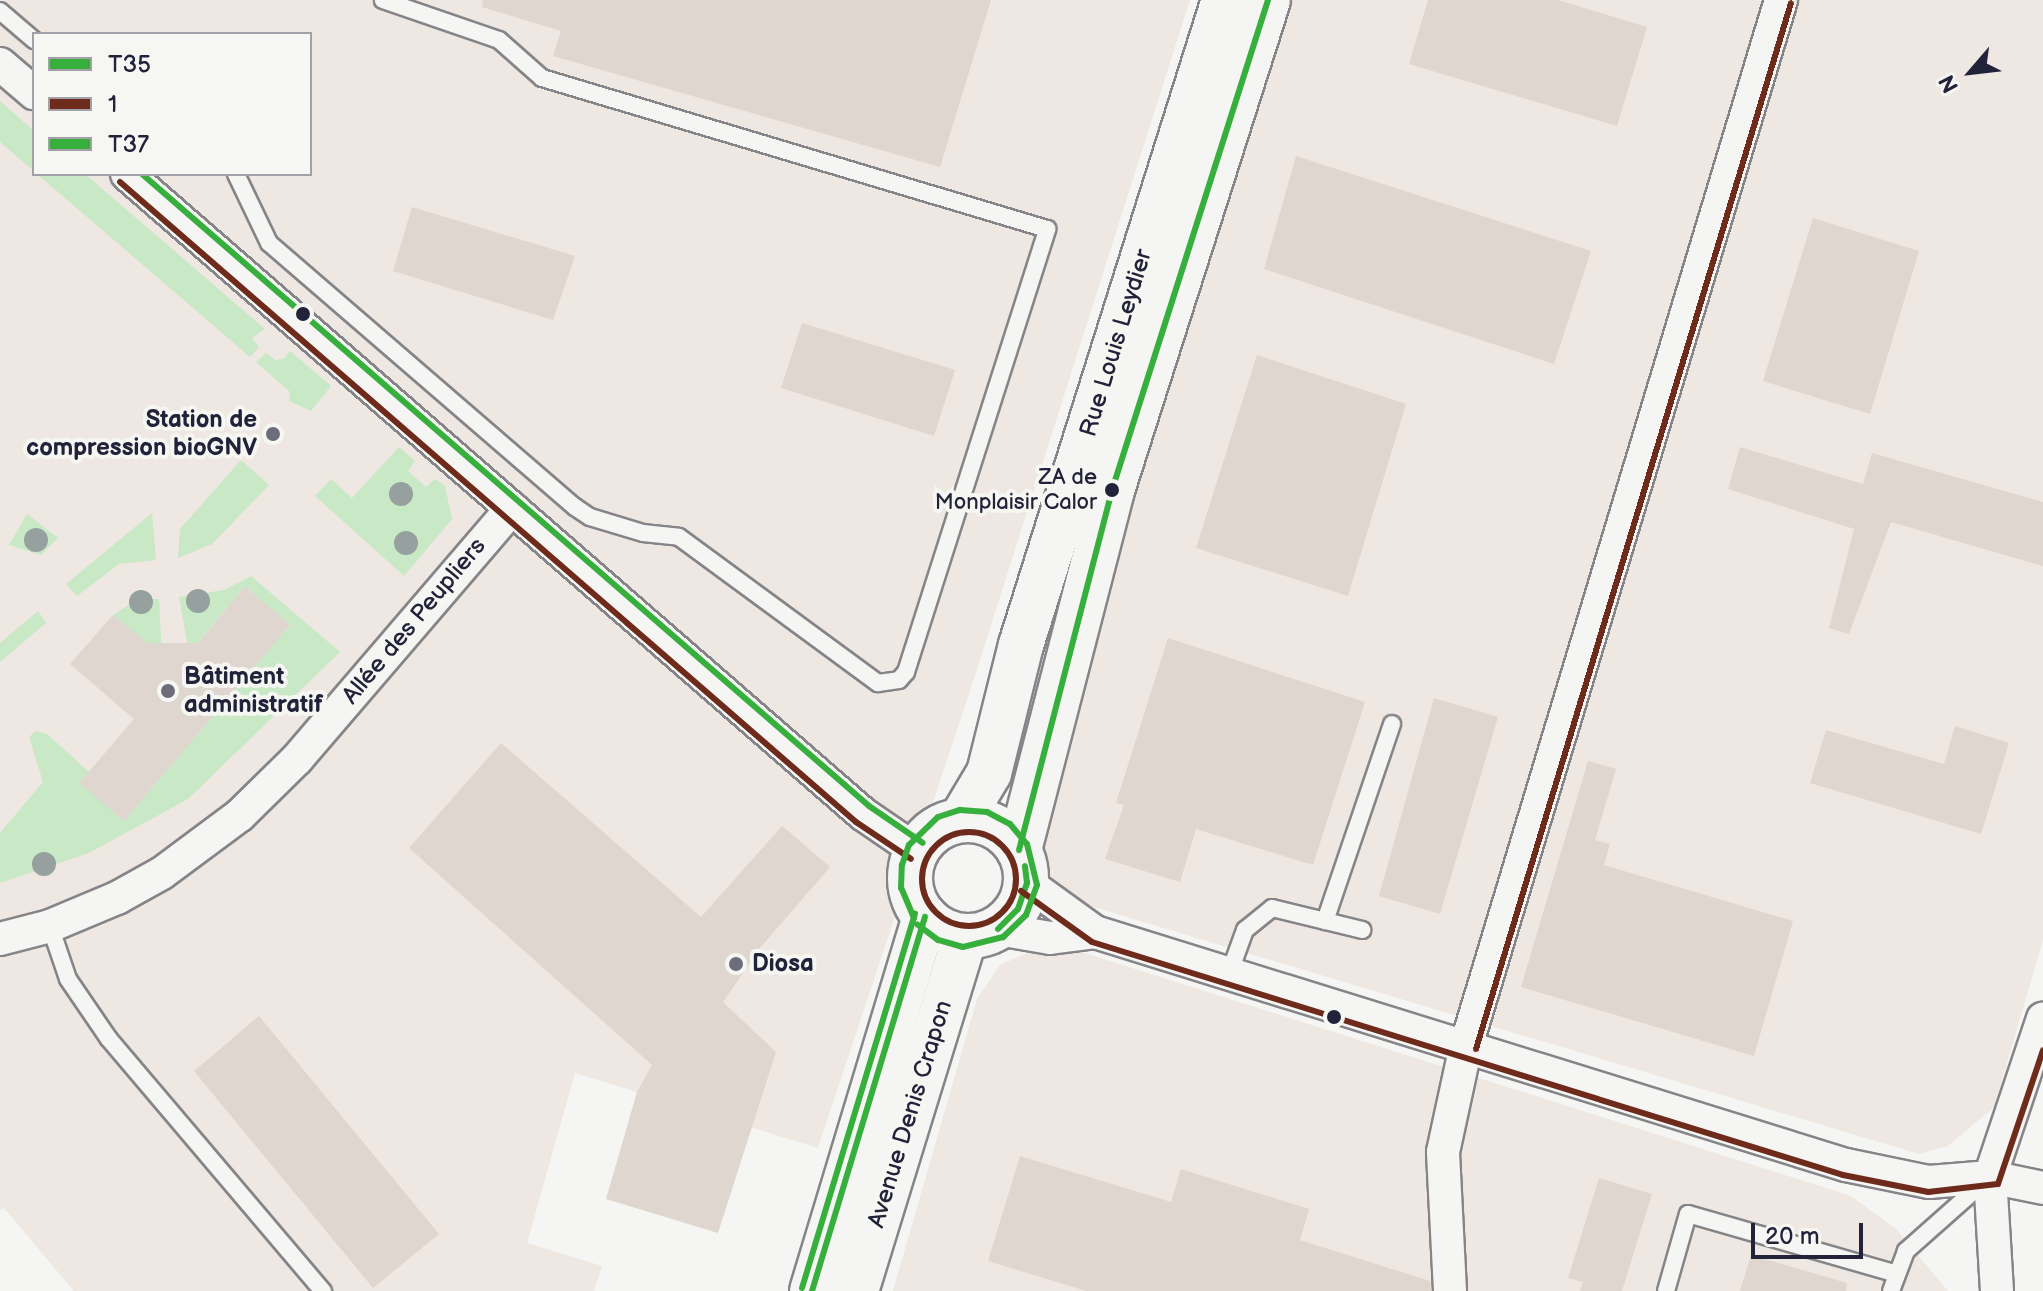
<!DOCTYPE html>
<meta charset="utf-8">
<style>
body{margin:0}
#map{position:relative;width:2043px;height:1291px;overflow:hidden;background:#f5f5f3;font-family:"Balsamiq Sans",sans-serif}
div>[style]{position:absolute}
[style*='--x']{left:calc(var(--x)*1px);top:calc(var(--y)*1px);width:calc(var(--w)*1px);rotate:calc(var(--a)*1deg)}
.built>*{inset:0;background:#efe7e1}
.green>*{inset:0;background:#c8e8c6}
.building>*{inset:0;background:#dfd6cf}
.roads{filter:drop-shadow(2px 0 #858589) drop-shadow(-2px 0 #858589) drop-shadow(0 2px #858589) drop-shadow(0 -2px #858589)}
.lane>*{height:16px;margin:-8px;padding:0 8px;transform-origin:8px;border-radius:8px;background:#f5f5f3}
.street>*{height:32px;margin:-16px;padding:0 16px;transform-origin:16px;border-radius:16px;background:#f5f5f3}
.secondary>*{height:44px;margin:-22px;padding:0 22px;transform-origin:22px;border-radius:22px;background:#f5f5f3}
.secondary>.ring{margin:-22px;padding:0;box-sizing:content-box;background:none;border:44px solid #f5f5f3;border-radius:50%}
.bus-1>*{height:6px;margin:-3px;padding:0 3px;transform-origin:3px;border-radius:3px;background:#36af3d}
.bus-2>*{height:6px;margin:-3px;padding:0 3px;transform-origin:3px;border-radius:3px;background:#6e2a1b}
.bus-2>.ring{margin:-3px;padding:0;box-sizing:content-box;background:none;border:6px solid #6e2a1b;border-radius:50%}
.bus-3>*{height:6px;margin:-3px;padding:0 3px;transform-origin:3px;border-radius:3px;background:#36af3d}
.trees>*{width:24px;height:24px;margin:-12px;border-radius:50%;background:#96a09f}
.dots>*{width:22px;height:22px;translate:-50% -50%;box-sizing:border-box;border:4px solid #f6f6f2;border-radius:50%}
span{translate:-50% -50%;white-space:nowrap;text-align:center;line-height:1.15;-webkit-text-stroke:8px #f6f6f2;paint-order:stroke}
.bus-label{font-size:22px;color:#22223b}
.right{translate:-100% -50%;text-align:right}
.street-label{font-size:24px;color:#22223b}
.poi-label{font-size:24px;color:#22223b;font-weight:700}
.left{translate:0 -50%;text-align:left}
.legend{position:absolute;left:32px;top:32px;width:280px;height:144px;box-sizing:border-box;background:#f6f6f2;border:2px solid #a1a1a9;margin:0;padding:10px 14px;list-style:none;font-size:24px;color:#22223b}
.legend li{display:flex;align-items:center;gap:16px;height:40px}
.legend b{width:40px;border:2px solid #a1a1a9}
.north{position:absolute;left:1931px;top:32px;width:80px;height:80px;-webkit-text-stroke:6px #f6f6f2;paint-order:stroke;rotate:242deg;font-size:22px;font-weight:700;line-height:32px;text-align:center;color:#22223b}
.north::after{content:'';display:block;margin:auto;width:28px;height:36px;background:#22223b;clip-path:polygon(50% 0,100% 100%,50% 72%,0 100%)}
.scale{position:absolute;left:1751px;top:1223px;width:112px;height:36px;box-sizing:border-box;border:4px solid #22223b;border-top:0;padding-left:10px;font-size:24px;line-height:28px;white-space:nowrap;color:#22223b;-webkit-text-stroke:6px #f6f6f2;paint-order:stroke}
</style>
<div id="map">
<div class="built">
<div style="clip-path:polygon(evenodd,0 0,1190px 0,970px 691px,818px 1148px,575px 1073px,527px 1243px,602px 1266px,594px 1291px,74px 1291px,4px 1208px,0 1210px,0 0,34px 34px,310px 34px,310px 174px,34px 174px,34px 34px)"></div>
<div style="clip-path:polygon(1287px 0,2043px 0,2043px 940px,1994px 1107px,1948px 1146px,1919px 1154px,1060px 897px,1038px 876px,1033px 846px,1037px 808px)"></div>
<div style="clip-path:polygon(1072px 949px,1851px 1196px,1896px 1229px,1948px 1291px,893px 1291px,977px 999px,1000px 965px,1027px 953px)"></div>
</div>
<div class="green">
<div style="clip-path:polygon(0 101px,34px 131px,34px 171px,0 142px)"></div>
<div style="clip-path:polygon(37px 174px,85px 174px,265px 329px,252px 338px,259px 347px,250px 357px)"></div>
<div style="clip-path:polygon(290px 351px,331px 386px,311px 411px,289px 401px,290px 392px,256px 362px,266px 353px,275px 360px,283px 359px)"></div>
<div style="clip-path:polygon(399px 447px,415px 461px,408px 471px,426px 487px,435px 479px,445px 486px,452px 519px,404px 576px,315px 496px,331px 479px,352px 498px)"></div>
<div style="clip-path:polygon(241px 460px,269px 485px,212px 544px,178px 558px,180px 529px)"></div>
<div style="clip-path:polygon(152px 513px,156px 560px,119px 564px,77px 596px,66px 584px)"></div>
<div style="clip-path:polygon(27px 514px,58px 538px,41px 555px,9px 545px)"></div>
<div style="clip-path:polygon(251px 576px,340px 652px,188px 799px,89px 853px,0 883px,0 833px,43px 782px,29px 737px,36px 731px,47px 734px,89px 772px,80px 782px,124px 821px,290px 625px,245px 586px,189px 653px,179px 597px,224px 590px)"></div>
<div style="clip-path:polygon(138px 599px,159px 599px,162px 656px,113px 615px)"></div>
<div style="clip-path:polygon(38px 611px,46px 623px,0 662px,0 643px)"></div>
</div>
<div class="building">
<div style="clip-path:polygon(483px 0,991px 0,940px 167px,553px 56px,561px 31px,482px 7px)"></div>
<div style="clip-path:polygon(1428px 0,1558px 0,1647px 27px,1617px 126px,1409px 64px)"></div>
<div style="clip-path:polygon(1296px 156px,1591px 251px,1554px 364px,1264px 269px)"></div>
<div style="clip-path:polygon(412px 207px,575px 256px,553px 320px,393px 271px)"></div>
<div style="clip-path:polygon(1813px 218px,1919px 251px,1870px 414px,1763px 381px)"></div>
<div style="clip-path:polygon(802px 323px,955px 370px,934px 436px,781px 388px)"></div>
<div style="clip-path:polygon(1257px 355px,1406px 404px,1348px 596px,1196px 548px)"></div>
<div style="clip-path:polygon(1740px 447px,1863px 484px,1872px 453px,2043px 502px,2043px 566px,1891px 522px,1849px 634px,1829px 628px,1854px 529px,1728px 489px)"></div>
<div style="clip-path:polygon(245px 586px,290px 625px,124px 821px,79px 783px,134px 719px,70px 664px,113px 615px,147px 643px,198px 643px)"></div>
<div style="clip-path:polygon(1168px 638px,1365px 702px,1313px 865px,1196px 829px,1180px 882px,1105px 859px,1124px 805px,1116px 803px)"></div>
<div style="clip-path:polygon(1434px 698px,1498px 717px,1440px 914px,1379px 896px)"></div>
<div style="clip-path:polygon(1955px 726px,2009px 743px,1981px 834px,1810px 783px,1826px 730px,1944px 764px)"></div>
<div style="clip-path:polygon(501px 743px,701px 917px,782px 826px,830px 867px,760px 948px,723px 1002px,776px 1052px,718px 1233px,606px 1199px,637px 1092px,652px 1065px,409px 848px)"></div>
<div style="clip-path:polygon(1588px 761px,1616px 769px,1595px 840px,1610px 844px,1604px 865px,1793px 921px,1754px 1056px,1521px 987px)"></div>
<div style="clip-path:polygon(259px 1016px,439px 1234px,373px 1288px,194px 1071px)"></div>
<div style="clip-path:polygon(1020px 1156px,1171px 1202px,1181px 1169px,1309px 1209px,1300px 1240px,1430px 1281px,1431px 1291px,1086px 1291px,988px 1261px)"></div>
<div style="clip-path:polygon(1599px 1178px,1652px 1194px,1622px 1291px,1580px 1291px,1583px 1282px,1568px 1278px)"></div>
<div style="clip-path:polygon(1751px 1255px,1847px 1283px,1846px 1291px,1740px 1291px)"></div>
</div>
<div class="roads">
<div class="lane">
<div style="--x:0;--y:11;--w:45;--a:40.5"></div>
<div style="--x:236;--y:174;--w:76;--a:64.4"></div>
<div style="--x:269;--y:243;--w:404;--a:40.8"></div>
<div style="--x:575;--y:507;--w:18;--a:34"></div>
<div style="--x:590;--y:517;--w:55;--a:16.8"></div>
<div style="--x:643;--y:533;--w:36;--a:6"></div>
<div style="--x:679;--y:537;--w:247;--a:36.3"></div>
<div style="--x:878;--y:683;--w:21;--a:-8"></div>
<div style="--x:899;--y:680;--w:11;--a:-49"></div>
<div style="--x:906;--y:672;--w:465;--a:-72.3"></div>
<div style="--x:1047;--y:229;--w:527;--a:-163.35"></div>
<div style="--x:542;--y:78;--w:57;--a:-138.5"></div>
<div style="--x:499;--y:40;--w:123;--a:-161"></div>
<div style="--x:1325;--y:921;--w:208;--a:-71.2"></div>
<div style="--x:50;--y:926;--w:56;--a:71.2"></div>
<div style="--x:68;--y:979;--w:73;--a:55.7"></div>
<div style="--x:109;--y:1039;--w:331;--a:49.7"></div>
<div style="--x:1229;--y:974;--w:47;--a:-70"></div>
<div style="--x:1245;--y:930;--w:35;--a:-39"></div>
<div style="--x:1272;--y:908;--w:93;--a:13.7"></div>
<div style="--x:1666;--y:1291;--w:80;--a:-74.1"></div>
<div style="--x:1688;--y:1214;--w:214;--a:16"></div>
<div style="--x:1891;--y:1291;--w:43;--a:-69.4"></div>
<div style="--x:1906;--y:1251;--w:107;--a:-41.6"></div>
</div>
<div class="street">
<div style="--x:0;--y:64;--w:45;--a:40.5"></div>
<div style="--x:127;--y:174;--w:975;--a:41.01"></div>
<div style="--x:863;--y:814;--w:65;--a:34.4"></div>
<div style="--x:1027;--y:883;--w:84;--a:35.8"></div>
<div style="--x:1095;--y:932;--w:786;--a:17.24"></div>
<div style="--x:1846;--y:1165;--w:85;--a:11.6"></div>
<div style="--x:1929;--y:1182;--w:61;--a:-4.7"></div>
<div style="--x:1990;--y:1177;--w:54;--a:11.7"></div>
<div style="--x:998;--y:929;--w:53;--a:9.8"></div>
<div style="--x:1050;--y:938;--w:45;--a:-7.6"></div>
<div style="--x:0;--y:939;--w:52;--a:-14.6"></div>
<div style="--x:50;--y:926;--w:73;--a:-22.7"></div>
<div style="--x:117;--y:898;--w:51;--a:-29.1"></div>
<div style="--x:162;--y:873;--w:97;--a:-36.6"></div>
<div style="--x:240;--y:815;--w:80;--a:-44.5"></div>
<div style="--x:297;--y:759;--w:330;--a:-49.4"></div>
<div style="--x:1450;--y:1291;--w:139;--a:-92.9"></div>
<div style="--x:1443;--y:1152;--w:108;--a:-77.8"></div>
<div style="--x:1466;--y:1046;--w:1092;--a:-73.24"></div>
<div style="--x:1997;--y:1291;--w:114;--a:-93.5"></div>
<div style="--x:1990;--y:1177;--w:167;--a:-71.5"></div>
</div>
<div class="secondary">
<div style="--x:961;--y:820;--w:55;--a:-59.2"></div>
<div style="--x:989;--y:773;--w:132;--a:-76"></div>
<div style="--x:1021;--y:645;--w:676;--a:-72.53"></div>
<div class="ring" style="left:910px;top:820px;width:72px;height:72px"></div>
<div style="--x:1019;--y:850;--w:372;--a:-75.5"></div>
<div style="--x:1112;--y:490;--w:514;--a:-72.34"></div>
<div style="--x:812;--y:1291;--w:391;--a:-73.2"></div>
<div style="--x:856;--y:1291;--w:370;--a:-72.9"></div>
</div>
</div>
<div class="bus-1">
<div style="--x:1019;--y:850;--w:372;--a:-75.5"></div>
<div style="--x:1112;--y:490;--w:514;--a:-72.34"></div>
<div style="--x:998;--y:929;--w:28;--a:-45"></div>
<div style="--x:1018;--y:909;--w:28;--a:-71"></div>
<div style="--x:1027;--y:883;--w:17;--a:-97"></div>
<div style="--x:812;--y:1291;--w:391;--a:-73.2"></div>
</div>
<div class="bus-2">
<div style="--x:120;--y:182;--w:975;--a:41.01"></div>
<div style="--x:856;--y:822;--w:66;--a:33.9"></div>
<div class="ring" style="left:922px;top:832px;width:88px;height:88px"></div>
<div style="--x:1021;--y:891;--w:87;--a:35.7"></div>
<div style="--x:1092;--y:942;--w:786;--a:17.24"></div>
<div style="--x:1843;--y:1175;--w:87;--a:11.3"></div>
<div style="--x:1928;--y:1192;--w:70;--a:-6.5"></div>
<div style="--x:1998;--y:1184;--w:141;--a:-71.4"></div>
<div style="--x:1476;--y:1049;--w:1092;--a:-73.24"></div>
</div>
<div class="bus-3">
<div style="--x:142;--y:174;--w:963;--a:41"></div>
<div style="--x:869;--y:806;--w:65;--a:34.4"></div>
<div style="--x:914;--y:918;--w:33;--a:-113"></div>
<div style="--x:901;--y:888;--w:23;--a:-88"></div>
<div style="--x:902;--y:865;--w:21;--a:-71"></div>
<div style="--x:909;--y:845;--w:40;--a:-44"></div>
<div style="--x:938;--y:817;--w:23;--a:-18"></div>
<div style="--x:960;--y:810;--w:27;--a:4"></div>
<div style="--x:987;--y:812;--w:26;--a:28"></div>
<div style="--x:1010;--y:824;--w:26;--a:50"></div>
<div style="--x:1027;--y:844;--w:42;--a:76.3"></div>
<div style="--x:1037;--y:885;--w:32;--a:110"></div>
<div style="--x:1026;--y:915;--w:32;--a:136"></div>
<div style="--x:1003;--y:937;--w:41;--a:166"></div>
<div style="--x:963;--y:947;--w:26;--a:-164"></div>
<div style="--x:938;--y:940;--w:26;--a:-143"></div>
<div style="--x:802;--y:1288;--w:391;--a:-73.2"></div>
</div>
<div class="trees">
<div style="left:401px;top:494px"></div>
<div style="left:36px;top:540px"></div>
<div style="left:406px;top:543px"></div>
<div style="left:198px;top:601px"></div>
<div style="left:141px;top:602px"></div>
<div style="left:44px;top:864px"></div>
</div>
<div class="dots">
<div style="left:303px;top:314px;background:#22223b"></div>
<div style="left:273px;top:434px;background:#6c6c7b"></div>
<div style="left:1112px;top:490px;background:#22223b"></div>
<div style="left:168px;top:691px;background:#6c6c7b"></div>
<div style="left:736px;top:964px;background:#6c6c7b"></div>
<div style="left:1334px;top:1017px;background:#22223b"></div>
</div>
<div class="bus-label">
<span class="right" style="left:1097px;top:490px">ZA de<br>Monplaisir Calor</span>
</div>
<div class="street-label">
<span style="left:1116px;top:343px;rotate:-73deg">Rue Louis Leydier</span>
<span style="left:414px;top:621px;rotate:-50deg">Allée des Peupliers</span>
<span style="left:910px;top:1114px;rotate:-73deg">Avenue Denis Crapon</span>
</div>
<div class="poi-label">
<span class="right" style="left:257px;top:434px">Station de<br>compression bioGNV</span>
<span class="left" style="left:184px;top:691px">Bâtiment<br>administratif</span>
<span class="left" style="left:752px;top:964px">Diosa</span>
</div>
<ul class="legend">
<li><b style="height:10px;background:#36af3d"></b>T35</li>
<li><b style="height:10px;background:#6e2a1b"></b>1</li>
<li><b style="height:10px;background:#36af3d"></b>T37</li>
</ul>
<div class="north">N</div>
<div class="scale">20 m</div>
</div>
